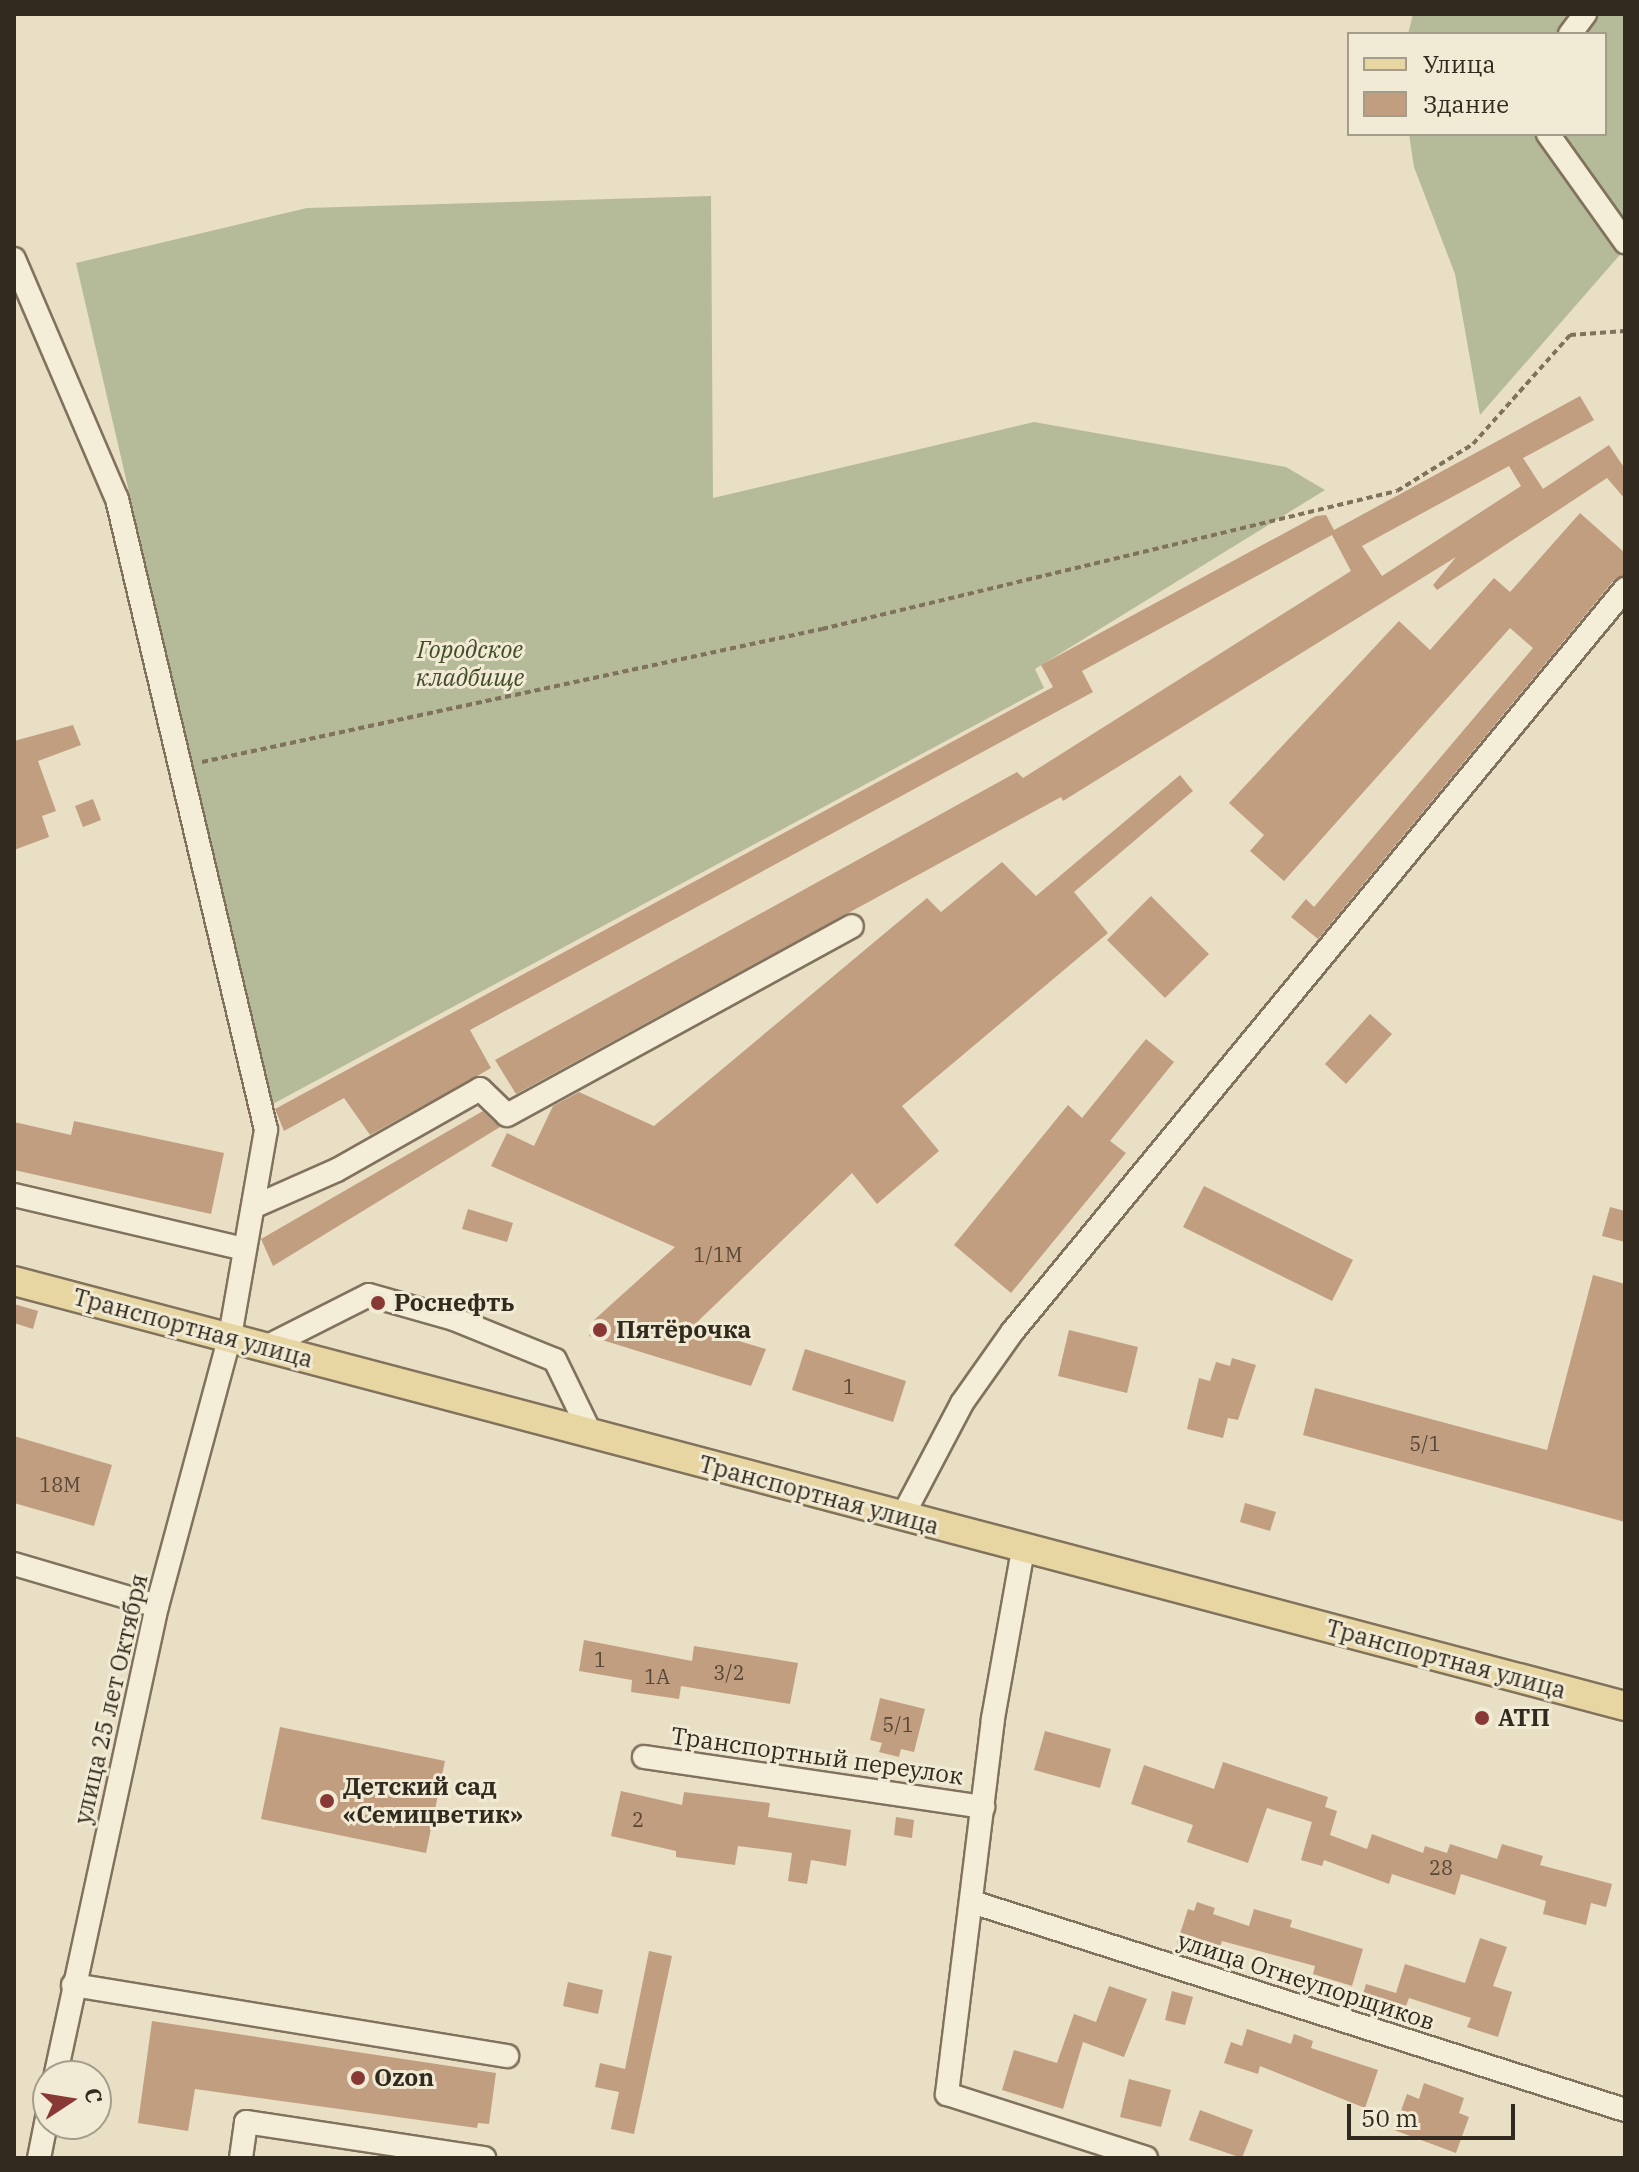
<!DOCTYPE html>
<meta charset="utf-8">
<style>
body{margin:0}
#map{position:relative;width:1639px;height:2172px;overflow:hidden;background:#e8dfc5;font-family:"IBM Plex Serif",serif}
div>[style]{position:absolute}
[style*='--x']{left:calc(var(--x)*1px);top:calc(var(--y)*1px);width:calc(var(--w)*1px);rotate:calc(var(--a)*1deg)}
.cemetery>*{inset:0;background:#b5bb99}
.building>*{inset:0;background:#c29e80}
.path>*{height:4px;margin-top:-2px;transform-origin:0;background:repeating-linear-gradient(90deg,#81725d 0 6px,transparent 0 10px)}
.roads{filter:drop-shadow(2px 0 #81725d) drop-shadow(-2px 0 #81725d) drop-shadow(0 2px #81725d) drop-shadow(0 -2px #81725d)}
.minor>*{height:22px;margin:-11px;padding:0 11px;transform-origin:11px;border-radius:11px;background:#f4edd7}
.major>*{height:28px;margin:-14px;padding:0 14px;transform-origin:14px;border-radius:14px;background:#e7d5a2}
.dots>*{width:22px;height:22px;translate:-50% -50%;box-sizing:border-box;border:4px solid #f1ead4;border-radius:50%}
span{translate:-50% -50%;white-space:nowrap;text-align:center;line-height:1.15;-webkit-text-stroke:6px #f1ead4;paint-order:stroke}
.number-label{font-size:20px;color:#574737}
.number-label span{-webkit-text-stroke-width:0}
.park-label{font-size:24px;color:#424d29;font-style:italic}
.poi-label{font-size:24px;color:#332a1f;font-weight:700}
.left{translate:0 -50%;text-align:left}
.street-label{font-size:24px;color:#332a1f}
.frame{position:absolute;inset:0;border:16px solid #332a1f;pointer-events:none}
.legend{position:absolute;left:1347px;top:32px;width:260px;height:104px;box-sizing:border-box;background:#f1ead4;border:2px solid #a59d8c;margin:0;padding:10px 14px;list-style:none;font-size:24px;color:#332a1f}
.legend li{display:flex;align-items:center;gap:16px;height:40px}
.legend b{width:40px;border:2px solid #a59d8c}
.north{position:absolute;left:32px;top:2060px;width:80px;height:80px;box-sizing:border-box;background:#f1ead4;border:2px solid #a59d8c;border-radius:50%;rotate:78deg;font-size:22px;font-weight:700;line-height:32px;text-align:center;color:#332a1f}
.north::after{content:'';display:block;margin:auto;width:28px;height:36px;background:#883935;clip-path:polygon(50% 0,100% 100%,50% 72%,0 100%)}
.scale{position:absolute;left:1347px;top:2104px;width:168px;height:36px;box-sizing:border-box;border:4px solid #332a1f;border-top:0;padding-left:10px;font-size:24px;line-height:28px;white-space:nowrap;color:#332a1f;-webkit-text-stroke:6px #f1ead4;paint-order:stroke}
</style>
<div id="map">
<div class="cemetery">
<div style="clip-path:polygon(1413px 14px,1625px 14px,1625px 249px,1480px 415px,1455px 274px,1414px 167px,1409px 134px,1605px 134px,1605px 34px,1408px 34px)"></div>
<div style="clip-path:polygon(711px 196px,713px 498px,1034px 422px,1286px 467px,1325px 490px,1035px 669px,1044px 688px,271px 1105px,76px 263px,307px 208px)"></div>
</div>
<div class="building">
<div style="clip-path:polygon(evenodd,1580px 396px,1594px 420px,1523px 458px,1543px 489px,1609px 445px,1625px 469px,1625px 499px,1607px 478px,1437px 590px,1433px 585px,1456px 557px,1063px 801px,1061px 797px,516px 1094px,495px 1060px,1017px 772px,1023px 778px,1351px 571px,1332px 535px,1082px 671px,1093px 692px,470px 1030px,491px 1068px,479px 1075px,370px 1135px,344px 1098px,284px 1131px,275px 1109px,1053px 687px,1041px 665px,1316px 516px,1326px 515px,1334px 530px,1580px 396px,1509px 466px,1521px 486px,1382px 576px,1362px 546px,1509px 466px)"></div>
<div style="clip-path:polygon(1580px 513px,1625px 553px,1625px 575px,1614px 580px,1318px 939px,1291px 917px,1306px 899px,1314px 907px,1533px 648px,1510px 628px,1284px 881px,1250px 851px,1264px 835px,1229px 803px,1399px 621px,1430px 650px,1494px 578px,1510px 592px)"></div>
<div style="clip-path:polygon(73px 725px,81px 745px,38px 761px,56px 811px,42px 816px,49px 837px,14px 850px,14px 741px)"></div>
<div style="clip-path:polygon(1180px 775px,1193px 791px,1074px 892px,1108px 933px,902px 1106px,939px 1151px,877px 1204px,852px 1173px,692px 1327px,766px 1349px,751px 1386px,589px 1336px,594px 1320px,675px 1247px,491px 1166px,507px 1133px,534px 1146px,553px 1106px,579px 1092px,654px 1126px,927px 898px,941px 912px,1002px 862px,1036px 896px)"></div>
<div style="clip-path:polygon(93px 799px,101px 820px,83px 827px,75px 806px)"></div>
<div style="clip-path:polygon(1151px 896px,1209px 954px,1165px 998px,1107px 940px)"></div>
<div style="clip-path:polygon(1370px 1014px,1392px 1034px,1346px 1084px,1325px 1064px)"></div>
<div style="clip-path:polygon(1146px 1039px,1174px 1062px,1110px 1141px,1126px 1153px,1011px 1293px,954px 1245px,1068px 1105px,1082px 1118px)"></div>
<div style="clip-path:polygon(483px 1111px,500px 1127px,273px 1266px,261px 1239px)"></div>
<div style="clip-path:polygon(74px 1121px,224px 1153px,211px 1214px,14px 1170px,14px 1122px,71px 1135px)"></div>
<div style="clip-path:polygon(1204px 1186px,1353px 1260px,1332px 1301px,1183px 1227px)"></div>
<div style="clip-path:polygon(1610px 1207px,1625px 1211px,1625px 1242px,1602px 1236px)"></div>
<div style="clip-path:polygon(468px 1209px,513px 1223px,507px 1242px,462px 1229px)"></div>
<div style="clip-path:polygon(1593px 1275px,1625px 1284px,1625px 1522px,1303px 1435px,1315px 1388px,1547px 1450px)"></div>
<div style="clip-path:polygon(14px 1304px,38px 1311px,33px 1329px,14px 1323px)"></div>
<div style="clip-path:polygon(1069px 1330px,1138px 1347px,1127px 1393px,1058px 1376px)"></div>
<div style="clip-path:polygon(805px 1349px,906px 1381px,893px 1422px,792px 1390px)"></div>
<div style="clip-path:polygon(1232px 1358px,1256px 1365px,1238px 1420px,1228px 1418px,1223px 1438px,1187px 1429px,1199px 1378px,1210px 1381px,1216px 1362px,1230px 1366px)"></div>
<div style="clip-path:polygon(14px 1436px,112px 1465px,94px 1526px,14px 1503px)"></div>
<div style="clip-path:polygon(1245px 1503px,1276px 1512px,1270px 1531px,1240px 1522px)"></div>
<div style="clip-path:polygon(584px 1640px,692px 1661px,694px 1646px,798px 1663px,790px 1704px,681px 1686px,679px 1699px,631px 1692px,632px 1680px,579px 1671px)"></div>
<div style="clip-path:polygon(880px 1698px,925px 1709px,914px 1752px,901px 1749px,899px 1757px,879px 1752px,882px 1743px,870px 1740px)"></div>
<div style="clip-path:polygon(280px 1727px,445px 1761px,426px 1853px,261px 1819px)"></div>
<div style="clip-path:polygon(1045px 1731px,1111px 1749px,1100px 1788px,1034px 1770px)"></div>
<div style="clip-path:polygon(1223px 1762px,1328px 1797px,1325px 1807px,1337px 1811px,1330px 1835px,1367px 1849px,1372px 1834px,1423px 1853px,1425px 1846px,1447px 1853px,1450px 1844px,1497px 1859px,1502px 1844px,1543px 1856px,1540px 1865px,1612px 1884px,1606px 1907px,1591px 1903px,1586px 1925px,1543px 1914px,1546px 1901px,1461px 1874px,1455px 1895px,1392px 1874px,1389px 1884px,1324px 1860px,1322px 1866px,1301px 1860px,1312px 1822px,1267px 1808px,1248px 1863px,1187px 1842px,1193px 1825px,1131px 1804px,1144px 1765px,1214px 1789px)"></div>
<div style="clip-path:polygon(621px 1791px,682px 1805px,684px 1792px,770px 1803px,768px 1817px,851px 1830px,846px 1866px,811px 1860px,807px 1884px,788px 1881px,792px 1853px,738px 1846px,735px 1865px,676px 1857px,676px 1851px,611px 1836px)"></div>
<div style="clip-path:polygon(896px 1817px,914px 1820px,912px 1838px,894px 1835px)"></div>
<div style="clip-path:polygon(1197px 1902px,1215px 1908px,1213px 1914px,1249px 1926px,1254px 1909px,1292px 1920px,1290px 1927px,1363px 1949px,1352px 1986px,1313px 1974px,1315px 1966px,1222px 1941px,1217px 1956px,1177px 1943px,1188px 1909px,1194px 1911px)"></div>
<div style="clip-path:polygon(1480px 1938px,1507px 1947px,1493px 1986px,1512px 1992px,1498px 2037px,1467px 2027px,1471px 2018px,1409px 1998px,1402px 2017px,1359px 2006px,1366px 1984px,1396px 1993px,1405px 1964px,1465px 1983px)"></div>
<div style="clip-path:polygon(649px 1951px,672px 1956px,634px 2134px,611px 2129px,619px 2092px,595px 2087px,600px 2063px,625px 2069px)"></div>
<div style="clip-path:polygon(568px 1982px,603px 1990px,598px 2014px,563px 2006px)"></div>
<div style="clip-path:polygon(1109px 1986px,1147px 1999px,1124px 2057px,1083px 2042px,1063px 2109px,1002px 2090px,1014px 2050px,1057px 2063px,1074px 2014px,1096px 2022px)"></div>
<div style="clip-path:polygon(1172px 1991px,1193px 1997px,1185px 2025px,1165px 2020px)"></div>
<div style="clip-path:polygon(152px 2021px,496px 2073px,489px 2124px,478px 2123px,477px 2128px,195px 2089px,188px 2131px,138px 2123px)"></div>
<div style="clip-path:polygon(1247px 2029px,1291px 2044px,1294px 2034px,1313px 2041px,1311px 2048px,1378px 2070px,1365px 2108px,1260px 2066px,1258px 2074px,1224px 2063px,1231px 2042px,1242px 2046px)"></div>
<div style="clip-path:polygon(1129px 2079px,1171px 2090px,1161px 2127px,1120px 2117px)"></div>
<div style="clip-path:polygon(1424px 2083px,1464px 2098px,1459px 2113px,1469px 2117px,1456px 2153px,1394px 2130px,1407px 2094px,1419px 2099px)"></div>
<div style="clip-path:polygon(1200px 2110px,1253px 2130px,1242px 2158px,1189px 2140px)"></div>
</div>
<div class="path">
<div style="--x:202;--y:762;--w:634;--a:-12.11"></div>
<div style="--x:822;--y:629;--w:591;--a:-13.5"></div>
<div style="--x:1397;--y:491;--w:89;--a:-31.7"></div>
<div style="--x:1473;--y:444;--w:146;--a:-48.3"></div>
<div style="--x:1570;--y:335;--w:55;--a:-4.2"></div>
</div>
<div class="roads">
<div class="minor">
<div style="--x:1570;--y:34;--w:25;--a:-53"></div>
<div style="--x:1548;--y:134;--w:133;--a:54.5"></div>
<div style="--x:14;--y:259;--w:261;--a:66.8"></div>
<div style="--x:117;--y:499;--w:648;--a:76.71"></div>
<div style="--x:266;--y:1130;--w:209;--a:99.9"></div>
<div style="--x:230;--y:1336;--w:280;--a:105.1"></div>
<div style="--x:157;--y:1606;--w:481;--a:102.2"></div>
<div style="--x:14;--y:1195;--w:237;--a:13.2"></div>
<div style="--x:253;--y:1207;--w:92;--a:-23.8"></div>
<div style="--x:337;--y:1170;--w:164;--a:-29.5"></div>
<div style="--x:480;--y:1089;--w:37;--a:44"></div>
<div style="--x:507;--y:1115;--w:393;--a:-28.7"></div>
<div style="--x:266;--y:1347;--w:115;--a:-26.8"></div>
<div style="--x:369;--y:1295;--w:88;--a:15.8"></div>
<div style="--x:454;--y:1319;--w:109;--a:22.1"></div>
<div style="--x:555;--y:1360;--w:82;--a:64.1"></div>
<div style="--x:902;--y:1517;--w:129;--a:-62.2"></div>
<div style="--x:962;--y:1403;--w:88;--a:-54.7"></div>
<div style="--x:1013;--y:1331;--w:962;--a:-50.48"></div>
<div style="--x:1023;--y:1550;--w:172;--a:100.1"></div>
<div style="--x:993;--y:1719;--w:378;--a:97"></div>
<div style="--x:947;--y:2094;--w:209;--a:17.8"></div>
<div style="--x:14;--y:1564;--w:149;--a:16.4"></div>
<div style="--x:644;--y:1757;--w:343;--a:8.4"></div>
<div style="--x:972;--y:1902;--w:685;--a:17.67"></div>
<div style="--x:73;--y:1985;--w:440;--a:9.3"></div>
<div style="--x:39;--y:2158;--w:46;--a:-78.7"></div>
<div style="--x:241;--y:2158;--w:36;--a:-82"></div>
<div style="--x:246;--y:2122;--w:241;--a:8.6"></div>
</div>
<div class="major">
<div style="--x:14;--y:1281;--w:1666;--a:14.78"></div>
</div>
</div>
<div class="dots">
<div style="left:378px;top:1303px;background:#883935"></div>
<div style="left:600px;top:1330px;background:#883935"></div>
<div style="left:1482px;top:1718px;background:#883935"></div>
<div style="left:327px;top:1801px;background:#883935"></div>
<div style="left:358px;top:2078px;background:#883935"></div>
</div>
<div class="number-label">
<span style="left:718px;top:1254px">1/1М</span>
<span style="left:849px;top:1386px">1</span>
<span style="left:1425px;top:1443px">5/1</span>
<span style="left:60px;top:1484px">18М</span>
<span style="left:600px;top:1659px">1</span>
<span style="left:729px;top:1672px">3/2</span>
<span style="left:657px;top:1676px">1А</span>
<span style="left:898px;top:1724px">5/1</span>
<span style="left:638px;top:1819px">2</span>
<span style="left:1441px;top:1867px">28</span>
</div>
<div class="park-label">
<span style="left:470px;top:664px">Городское<br>кладбище</span>
</div>
<div class="poi-label">
<span class="left" style="left:394px;top:1303px">Роснефть</span>
<span class="left" style="left:616px;top:1330px">Пятёрочка</span>
<span class="left" style="left:1498px;top:1718px">АТП</span>
<span class="left" style="left:343px;top:1801px">Детский сад<br>«Семицветик»</span>
<span class="left" style="left:374px;top:2078px">Ozon</span>
</div>
<div class="street-label">
<span style="left:193px;top:1328px;rotate:15deg">Транспортная улица</span>
<span style="left:819px;top:1495px;rotate:15deg">Транспортная улица</span>
<span style="left:1446px;top:1659px;rotate:15deg">Транспортная улица</span>
<span style="left:111px;top:1699px;rotate:-77deg">улица 25 лет Октября</span>
<span style="left:817px;top:1756px;rotate:8deg">Транспортный переулок</span>
<span style="left:1306px;top:1981px;rotate:18deg">улица Огнеупорщиков</span>
</div>
<div class="frame"></div>
<ul class="legend">
<li><b style="height:10px;background:#e7d5a2"></b>Улица</li>
<li><b style="height:22px;background:#c29e80"></b>Здание</li>
</ul>
<div class="north">С</div>
<div class="scale">50 m</div>
</div>
